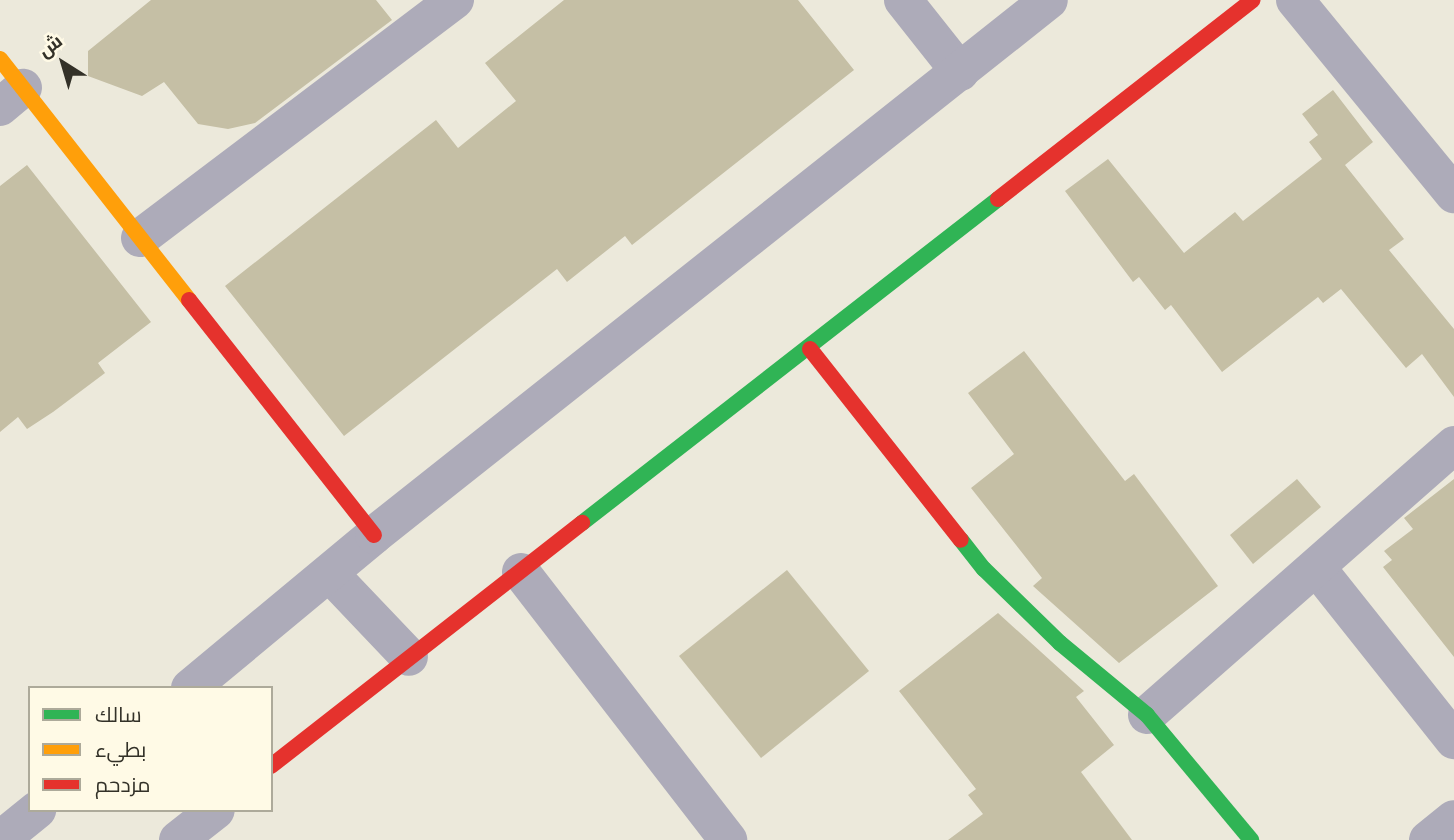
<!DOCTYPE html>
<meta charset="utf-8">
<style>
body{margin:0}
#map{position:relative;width:1454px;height:840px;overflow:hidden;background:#ece9db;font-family:Inter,Cairo,sans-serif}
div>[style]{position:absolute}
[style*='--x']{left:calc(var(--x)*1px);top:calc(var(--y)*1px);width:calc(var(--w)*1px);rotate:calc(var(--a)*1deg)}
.building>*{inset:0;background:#c5bfa5}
.street>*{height:38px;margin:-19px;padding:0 19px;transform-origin:19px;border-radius:19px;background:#adabb9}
.fast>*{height:16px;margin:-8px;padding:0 8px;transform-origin:8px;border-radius:8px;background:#30b455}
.slow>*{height:16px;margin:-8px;padding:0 8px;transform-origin:8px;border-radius:8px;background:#ff9f0a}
.jam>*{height:16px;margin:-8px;padding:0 8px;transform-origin:8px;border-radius:8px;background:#e5322d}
span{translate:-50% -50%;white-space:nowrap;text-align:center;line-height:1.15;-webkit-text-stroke:6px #fffae6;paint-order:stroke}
.legend{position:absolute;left:28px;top:686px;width:245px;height:126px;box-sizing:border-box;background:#fffae6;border:2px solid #adaa9a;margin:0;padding:9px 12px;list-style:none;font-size:21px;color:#333128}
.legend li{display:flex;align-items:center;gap:14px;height:35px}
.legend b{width:35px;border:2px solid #adaa9a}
.north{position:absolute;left:28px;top:28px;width:70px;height:70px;-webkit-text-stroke:5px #fffae6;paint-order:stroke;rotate:323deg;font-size:19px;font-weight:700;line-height:28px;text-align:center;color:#333128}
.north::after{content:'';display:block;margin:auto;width:24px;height:32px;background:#333128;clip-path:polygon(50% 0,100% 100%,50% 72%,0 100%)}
</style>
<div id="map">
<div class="building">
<div style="clip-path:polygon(151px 0,376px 0,392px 20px,255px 123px,228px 129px,198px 124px,164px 82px,142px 96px,88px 76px,88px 51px)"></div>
<div style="clip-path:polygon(564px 0,798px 0,854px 70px,632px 245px,625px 236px,567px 282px,557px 269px,344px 436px,225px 286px,436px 120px,458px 148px,516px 101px,485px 63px)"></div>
<div style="clip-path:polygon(1333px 90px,1373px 142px,1345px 165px,1404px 239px,1389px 250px,1454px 329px,1454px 397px,1422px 354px,1406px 368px,1341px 289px,1323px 303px,1318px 297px,1222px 372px,1171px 305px,1165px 310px,1139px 277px,1133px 282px,1065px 191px,1108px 159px,1184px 253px,1235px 212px,1243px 221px,1322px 159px,1309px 142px,1318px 135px,1302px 114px)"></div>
<div style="clip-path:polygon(27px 165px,151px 322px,98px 363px,105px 373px,53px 412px,27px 429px,18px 417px,0 432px,0 186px)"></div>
<div style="clip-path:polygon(1024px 351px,1125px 481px,1134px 474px,1218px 586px,1119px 663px,1033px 586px,1042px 578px,971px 488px,1014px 454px,968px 393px)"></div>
<div style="clip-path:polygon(1297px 479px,1321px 507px,1253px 564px,1230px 535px)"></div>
<div style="clip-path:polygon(1454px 479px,1454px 657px,1383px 567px,1392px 560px,1384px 551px,1413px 529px,1404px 518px)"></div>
<div style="clip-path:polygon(787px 570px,869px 671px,761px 758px,679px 656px)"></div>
<div style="clip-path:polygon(998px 613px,1084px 691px,1076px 697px,1114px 745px,1081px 772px,1132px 840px,948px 840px,983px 814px,968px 795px,976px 789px,899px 691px)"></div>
</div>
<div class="street">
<div style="--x:903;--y:0;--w:92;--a:51.6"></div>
<div style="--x:1295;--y:0;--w:251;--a:50.7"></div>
<div style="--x:0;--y:107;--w:30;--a:-40"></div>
<div style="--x:140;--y:238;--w:395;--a:-37.1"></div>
<div style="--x:1317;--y:568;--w:220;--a:51.5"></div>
<div style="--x:521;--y:572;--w:339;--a:52.3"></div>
<div style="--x:331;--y:575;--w:113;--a:46.4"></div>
<div style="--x:190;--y:688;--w:239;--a:-39.7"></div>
<div style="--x:374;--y:535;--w:861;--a:-38.4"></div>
<div style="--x:1147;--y:715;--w:409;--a:-41.3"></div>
<div style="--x:0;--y:840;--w:48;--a:-39"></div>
<div style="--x:178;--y:840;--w:48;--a:-38.3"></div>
<div style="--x:1428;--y:840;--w:33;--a:-39"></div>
</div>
<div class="fast">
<div style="--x:582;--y:523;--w:527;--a:-37.91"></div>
<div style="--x:961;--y:540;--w:37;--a:52"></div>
<div style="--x:984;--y:569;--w:106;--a:44.2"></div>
<div style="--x:1060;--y:643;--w:113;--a:39.6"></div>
<div style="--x:1147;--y:715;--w:163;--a:50.2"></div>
</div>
<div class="slow">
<div style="--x:0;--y:59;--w:306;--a:51.9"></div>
</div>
<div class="jam">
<div style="--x:998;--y:199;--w:323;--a:-38"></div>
<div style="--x:189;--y:300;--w:299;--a:51.8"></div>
<div style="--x:810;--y:349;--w:243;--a:51.7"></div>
<div style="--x:271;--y:766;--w:395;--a:-38"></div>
</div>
<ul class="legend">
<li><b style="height:9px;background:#30b455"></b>سالك</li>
<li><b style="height:9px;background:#ff9f0a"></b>بطيء</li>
<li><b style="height:9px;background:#e5322d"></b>مزدحم</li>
</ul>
<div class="north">ش</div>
</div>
